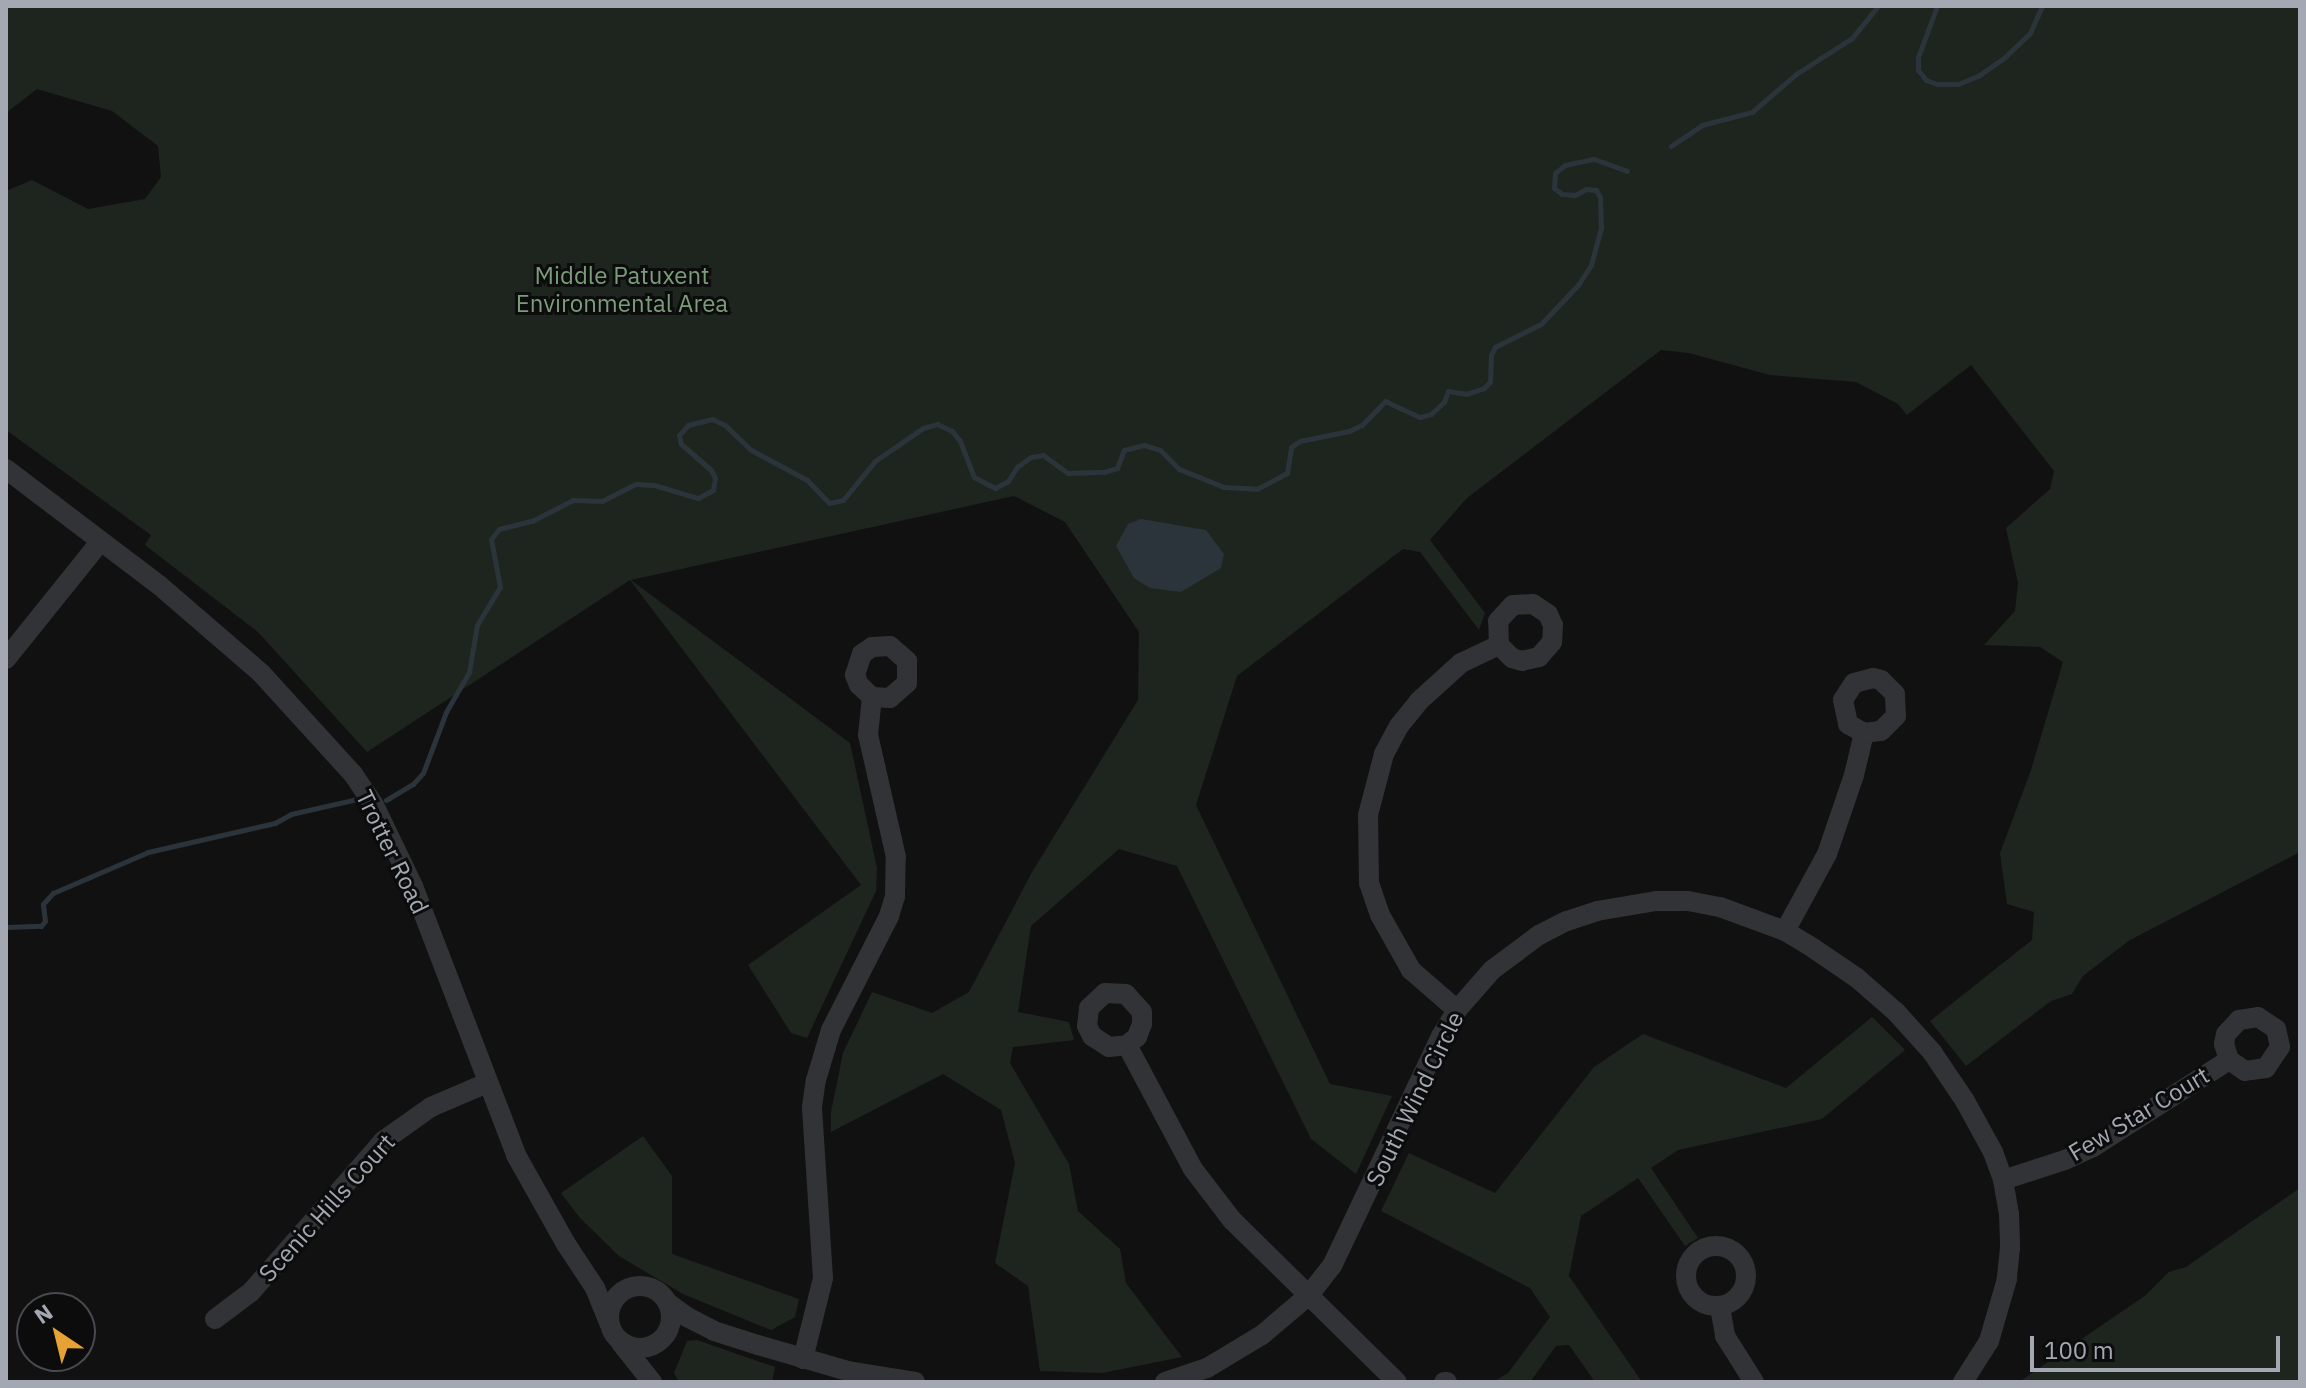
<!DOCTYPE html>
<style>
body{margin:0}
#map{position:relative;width:2306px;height:1388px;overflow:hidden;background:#111112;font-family:"IBM Plex Sans",sans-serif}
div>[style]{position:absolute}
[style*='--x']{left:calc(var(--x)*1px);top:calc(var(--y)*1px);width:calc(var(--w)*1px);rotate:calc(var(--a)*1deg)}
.green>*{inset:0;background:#1d251e}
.water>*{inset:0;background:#2b343a}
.stream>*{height:5px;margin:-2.5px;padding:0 2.5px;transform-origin:2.5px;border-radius:2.5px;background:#2b343a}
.minor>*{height:20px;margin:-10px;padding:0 10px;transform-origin:10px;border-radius:10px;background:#323337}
.minor>.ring{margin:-10px;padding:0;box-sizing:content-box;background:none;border:20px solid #323337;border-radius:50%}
span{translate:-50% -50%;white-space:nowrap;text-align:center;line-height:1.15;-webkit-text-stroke:6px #0c0c0d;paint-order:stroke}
.park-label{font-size:24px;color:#7b9c7b}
.street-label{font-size:24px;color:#a3a8b2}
.frame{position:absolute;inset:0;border:8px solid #a3a8b2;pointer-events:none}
.north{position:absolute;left:16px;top:1292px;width:80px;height:80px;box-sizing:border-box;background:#0c0c0d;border:2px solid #484a4f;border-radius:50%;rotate:325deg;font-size:22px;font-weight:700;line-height:32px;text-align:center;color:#a3a8b2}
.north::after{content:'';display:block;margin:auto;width:28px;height:36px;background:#e6a235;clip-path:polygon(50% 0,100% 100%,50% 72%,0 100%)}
.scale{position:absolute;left:2030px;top:1336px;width:250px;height:36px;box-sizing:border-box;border:4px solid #a3a8b2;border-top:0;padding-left:10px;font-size:24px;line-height:28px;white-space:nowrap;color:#a3a8b2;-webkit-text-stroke:6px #0c0c0d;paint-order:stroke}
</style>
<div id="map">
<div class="green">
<div style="clip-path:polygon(6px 6px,2300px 6px,2300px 852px,2130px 940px,2083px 976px,2072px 994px,2051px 1001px,1966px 1066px,1930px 1021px,2032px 940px,2034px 912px,2007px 904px,2000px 853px,2031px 770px,2063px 662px,2040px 647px,1984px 645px,2015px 611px,2018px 583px,2006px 528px,2050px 489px,2054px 471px,1971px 365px,1907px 415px,1898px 404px,1856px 382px,1770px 375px,1689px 353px,1661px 350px,1467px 498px,1430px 540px,1485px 613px,1479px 630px,1420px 552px,1403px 549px,1237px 676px,1196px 805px,1330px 1084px,1392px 1096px,1356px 1174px,1311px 1139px,1177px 866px,1119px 849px,1031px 926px,1018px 1012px,1069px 1022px,1074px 1040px,1013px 1047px,1010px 1063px,1069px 1164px,1078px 1211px,1120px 1249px,1126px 1283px,1182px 1357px,1102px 1373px,1040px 1371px,1028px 1286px,995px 1263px,1015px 1163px,1001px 1110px,943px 1074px,831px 1132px,831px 1112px,843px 1053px,872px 992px,932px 1013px,969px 992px,1032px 872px,1138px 700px,1139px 632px,1065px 522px,1014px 496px,631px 580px,850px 743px,877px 868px,876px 891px,807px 1038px,791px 1033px,748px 965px,861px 885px,630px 580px,367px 752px,258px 632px,145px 545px,151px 535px,6px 430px,6px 191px,32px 180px,88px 209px,145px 199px,161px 177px,158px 146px,112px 111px,37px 89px,6px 113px)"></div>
<div style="clip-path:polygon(1872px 1017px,1905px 1050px,1822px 1119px,1678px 1150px,1651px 1168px,1698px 1238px,1685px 1246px,1638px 1178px,1581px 1216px,1569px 1276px,1642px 1382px,1595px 1382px,1569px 1345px,1556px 1346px,1530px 1382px,1493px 1382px,1508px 1373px,1550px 1317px,1530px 1288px,1381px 1211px,1409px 1153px,1495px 1193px,1594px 1067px,1643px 1034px,1786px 1088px)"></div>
<div style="clip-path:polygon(643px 1136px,672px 1176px,672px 1254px,799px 1299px,795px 1317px,771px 1330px,683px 1294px,619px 1256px,579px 1217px,561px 1193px)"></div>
<div style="clip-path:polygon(2300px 1188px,2300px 1382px,2019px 1382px,2146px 1295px,2169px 1272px,2186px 1267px)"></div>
<div style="clip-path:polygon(697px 1340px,775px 1367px,772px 1382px,679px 1382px,674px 1373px,687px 1341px)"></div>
</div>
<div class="water">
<div style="clip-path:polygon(1141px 519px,1206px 530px,1224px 554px,1221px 568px,1181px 592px,1150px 588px,1134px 578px,1116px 546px,1128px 524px)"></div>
</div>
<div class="stream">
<div style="--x:1937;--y:6;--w:54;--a:110.4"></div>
<div style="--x:1918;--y:57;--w:13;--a:90"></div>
<div style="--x:1918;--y:70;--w:13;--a:51"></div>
<div style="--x:1926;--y:80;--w:12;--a:20"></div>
<div style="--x:1937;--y:84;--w:21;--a:0"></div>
<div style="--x:1958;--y:84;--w:22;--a:-22"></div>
<div style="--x:1978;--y:76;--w:32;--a:-35"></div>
<div style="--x:2004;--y:58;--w:36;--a:-44"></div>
<div style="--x:2030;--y:33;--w:30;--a:-66"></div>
<div style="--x:1671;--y:146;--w:37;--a:-34"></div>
<div style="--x:1702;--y:125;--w:52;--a:-14.6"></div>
<div style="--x:1752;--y:112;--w:58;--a:-40.8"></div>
<div style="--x:1796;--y:74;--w:67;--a:-32.7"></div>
<div style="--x:1852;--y:38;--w:41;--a:-50.9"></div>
<div style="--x:386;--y:800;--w:31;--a:-31"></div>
<div style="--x:413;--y:784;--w:15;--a:-48"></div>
<div style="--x:423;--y:773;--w:65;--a:-69.3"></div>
<div style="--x:446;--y:712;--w:46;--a:-60.1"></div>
<div style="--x:469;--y:672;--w:48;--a:-80.3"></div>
<div style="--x:477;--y:625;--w:44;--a:-58.8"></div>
<div style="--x:500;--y:587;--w:49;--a:-100.6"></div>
<div style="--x:491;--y:539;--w:13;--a:-51"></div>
<div style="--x:499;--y:529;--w:34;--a:-14"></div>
<div style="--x:532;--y:521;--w:46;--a:-27.1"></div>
<div style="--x:573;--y:500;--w:29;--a:2"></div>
<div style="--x:602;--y:501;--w:38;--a:-27"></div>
<div style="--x:636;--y:484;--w:18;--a:3"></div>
<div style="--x:654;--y:485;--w:46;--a:16.5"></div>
<div style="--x:698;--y:498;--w:17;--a:-28"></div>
<div style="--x:713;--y:490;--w:12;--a:-81"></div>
<div style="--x:715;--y:478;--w:9;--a:-117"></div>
<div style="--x:711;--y:470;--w:40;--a:-139"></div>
<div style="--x:681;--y:444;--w:9;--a:-103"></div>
<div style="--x:679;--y:435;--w:13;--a:-48"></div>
<div style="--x:688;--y:425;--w:25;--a:-14"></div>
<div style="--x:712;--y:419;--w:14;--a:25"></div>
<div style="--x:725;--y:425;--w:36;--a:44"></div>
<div style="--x:751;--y:450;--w:64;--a:28.2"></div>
<div style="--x:807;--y:480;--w:32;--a:46"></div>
<div style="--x:829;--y:503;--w:14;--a:-12"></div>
<div style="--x:843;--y:500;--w:50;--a:-50.6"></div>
<div style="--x:875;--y:461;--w:58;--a:-34.5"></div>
<div style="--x:923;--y:428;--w:15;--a:-16"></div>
<div style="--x:937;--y:424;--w:17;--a:25"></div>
<div style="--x:952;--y:431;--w:13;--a:51"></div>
<div style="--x:960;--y:441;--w:39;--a:69"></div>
<div style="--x:974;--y:477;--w:24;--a:28"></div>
<div style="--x:995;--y:488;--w:15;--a:-28"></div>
<div style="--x:1008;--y:481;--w:17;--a:-57"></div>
<div style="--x:1017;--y:467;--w:17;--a:-36"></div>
<div style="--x:1031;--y:457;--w:12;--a:-9"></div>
<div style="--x:1043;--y:455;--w:31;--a:36"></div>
<div style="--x:1068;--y:473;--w:36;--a:-2"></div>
<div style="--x:1104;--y:472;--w:14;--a:-17"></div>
<div style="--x:1117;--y:468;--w:19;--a:-69"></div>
<div style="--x:1124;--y:450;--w:21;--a:-14"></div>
<div style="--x:1144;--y:445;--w:17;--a:17"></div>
<div style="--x:1160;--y:450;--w:27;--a:45"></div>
<div style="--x:1179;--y:469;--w:48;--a:21.8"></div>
<div style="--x:1224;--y:487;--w:33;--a:3"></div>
<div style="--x:1257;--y:489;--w:34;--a:-28"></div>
<div style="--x:1287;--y:473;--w:26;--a:-81"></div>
<div style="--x:1291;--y:447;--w:11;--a:-34"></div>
<div style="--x:1300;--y:441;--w:50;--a:-11.5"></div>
<div style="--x:1349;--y:431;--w:14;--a:-25"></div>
<div style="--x:1362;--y:425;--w:33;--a:-46"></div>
<div style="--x:1385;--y:401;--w:38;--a:25"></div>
<div style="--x:1420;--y:417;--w:11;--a:-15"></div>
<div style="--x:1431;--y:414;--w:18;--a:-43"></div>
<div style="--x:1444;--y:402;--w:12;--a:-70"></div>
<div style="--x:1448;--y:391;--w:18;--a:9"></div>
<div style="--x:1466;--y:394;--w:19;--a:-18"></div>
<div style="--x:1484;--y:388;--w:8;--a:-45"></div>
<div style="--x:1490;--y:382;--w:27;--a:-88"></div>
<div style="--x:1491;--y:355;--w:9;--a:-63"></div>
<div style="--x:1495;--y:347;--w:51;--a:-26.6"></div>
<div style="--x:1541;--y:324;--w:54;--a:-46.5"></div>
<div style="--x:1578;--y:285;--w:24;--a:-57"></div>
<div style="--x:1591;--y:265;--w:38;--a:-75"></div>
<div style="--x:1601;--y:228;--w:31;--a:-92"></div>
<div style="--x:1600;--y:197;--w:8;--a:-120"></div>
<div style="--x:1596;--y:190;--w:10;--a:-174"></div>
<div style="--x:1586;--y:189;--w:13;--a:151"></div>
<div style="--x:1575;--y:195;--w:13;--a:-176"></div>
<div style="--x:1562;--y:194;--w:10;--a:-143"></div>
<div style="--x:1554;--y:188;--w:15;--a:-86"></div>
<div style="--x:1555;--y:173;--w:13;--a:-39"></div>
<div style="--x:1565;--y:165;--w:30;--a:-12"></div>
<div style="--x:1594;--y:159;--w:35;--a:20"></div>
<div style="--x:6;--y:927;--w:35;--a:-2"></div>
<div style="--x:41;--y:926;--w:6;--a:-51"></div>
<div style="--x:45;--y:921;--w:17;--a:-97"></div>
<div style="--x:43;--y:904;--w:15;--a:-48"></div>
<div style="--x:53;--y:893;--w:103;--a:-23.3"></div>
<div style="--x:148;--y:852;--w:130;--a:-12.9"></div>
<div style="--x:275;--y:823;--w:18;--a:-29"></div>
<div style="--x:291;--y:814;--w:64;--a:-12.7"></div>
</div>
<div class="minor">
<div style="--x:6;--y:469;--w:192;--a:37.2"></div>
<div style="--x:159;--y:585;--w:135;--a:40.8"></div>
<div style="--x:261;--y:673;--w:137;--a:47.7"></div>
<div style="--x:353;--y:774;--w:37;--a:56"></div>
<div style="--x:374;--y:805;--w:90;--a:64.3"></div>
<div style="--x:413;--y:886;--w:288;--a:69"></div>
<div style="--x:516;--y:1155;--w:102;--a:60.7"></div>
<div style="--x:566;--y:1244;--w:53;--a:56.6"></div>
<div style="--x:595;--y:1288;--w:37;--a:68"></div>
<div style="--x:6;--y:659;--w:151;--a:-51.2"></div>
<div style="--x:1785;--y:931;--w:88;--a:-61.4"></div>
<div style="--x:1827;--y:854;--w:83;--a:-71.1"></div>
<div style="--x:1854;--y:775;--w:43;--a:-76.6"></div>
<div style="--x:1864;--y:733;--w:17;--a:-7"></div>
<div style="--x:1881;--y:731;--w:21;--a:-45"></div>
<div style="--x:1896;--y:716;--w:22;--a:-93"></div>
<div style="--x:1895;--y:694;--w:20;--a:-135"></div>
<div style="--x:1881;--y:680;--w:8;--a:-166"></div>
<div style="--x:1873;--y:678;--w:20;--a:165"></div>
<div style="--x:1854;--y:683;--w:20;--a:123"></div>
<div style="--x:1843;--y:700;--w:25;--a:78"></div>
<div style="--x:1848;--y:724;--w:18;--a:29"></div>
<div style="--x:1457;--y:1010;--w:61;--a:-139"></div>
<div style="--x:1411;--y:970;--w:63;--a:-119.4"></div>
<div style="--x:1380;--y:915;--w:34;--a:-109"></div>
<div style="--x:1369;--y:883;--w:68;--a:-90.8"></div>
<div style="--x:1368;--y:815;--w:63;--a:-75.3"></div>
<div style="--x:1384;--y:754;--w:32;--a:-62"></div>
<div style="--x:1399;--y:726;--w:32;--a:-51"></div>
<div style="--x:1419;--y:701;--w:57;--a:-42.1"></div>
<div style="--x:1461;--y:663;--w:42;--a:-25.3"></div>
<div style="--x:1499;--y:645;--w:24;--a:-92"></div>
<div style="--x:1498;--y:621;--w:22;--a:-47"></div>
<div style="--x:1513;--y:605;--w:20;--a:-3"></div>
<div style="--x:1533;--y:604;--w:18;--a:34"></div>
<div style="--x:1548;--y:614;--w:12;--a:66"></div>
<div style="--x:1553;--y:625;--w:17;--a:93"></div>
<div style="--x:1552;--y:642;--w:20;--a:131"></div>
<div style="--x:1539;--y:657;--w:17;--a:167"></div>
<div style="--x:1522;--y:661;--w:10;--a:-163"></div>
<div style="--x:1512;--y:658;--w:18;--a:-135"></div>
<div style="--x:1127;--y:1045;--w:13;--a:-39"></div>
<div style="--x:1137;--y:1037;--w:14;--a:-69"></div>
<div style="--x:1142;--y:1024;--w:12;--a:-90"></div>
<div style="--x:1142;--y:1012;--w:24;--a:-132"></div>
<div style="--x:1126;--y:994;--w:21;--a:-177"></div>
<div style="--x:1105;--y:993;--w:22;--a:137"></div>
<div style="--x:1089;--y:1008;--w:18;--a:96"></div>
<div style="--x:1087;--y:1026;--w:11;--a:63"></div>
<div style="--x:1092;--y:1036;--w:20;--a:33"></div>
<div style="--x:1109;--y:1047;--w:18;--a:-6"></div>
<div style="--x:1127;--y:1045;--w:140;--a:62"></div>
<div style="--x:1193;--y:1169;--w:64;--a:52.6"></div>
<div style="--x:1232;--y:1220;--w:231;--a:44.5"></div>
<div style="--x:2003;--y:1180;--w:65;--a:-17.9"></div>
<div style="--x:2065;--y:1160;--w:31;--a:-25"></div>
<div style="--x:2093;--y:1147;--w:161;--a:-32.6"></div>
<div style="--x:2229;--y:1060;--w:17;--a:-107"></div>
<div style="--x:2224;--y:1044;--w:10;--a:-79"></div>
<div style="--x:2226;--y:1034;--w:19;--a:-47"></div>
<div style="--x:2239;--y:1020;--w:19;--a:-9"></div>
<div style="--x:2258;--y:1017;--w:22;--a:34"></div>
<div style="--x:2276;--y:1029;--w:18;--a:77"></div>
<div style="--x:2280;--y:1047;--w:25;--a:124"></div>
<div style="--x:2266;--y:1068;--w:21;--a:172"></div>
<div style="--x:2245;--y:1071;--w:19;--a:-145"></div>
<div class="ring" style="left:1686px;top:1246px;width:40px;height:40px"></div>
<div class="ring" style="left:609px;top:1286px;width:42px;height:42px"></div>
<div style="--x:668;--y:1303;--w:24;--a:36"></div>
<div style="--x:687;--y:1317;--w:30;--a:27"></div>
<div style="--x:714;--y:1331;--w:46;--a:17.7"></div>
<div style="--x:758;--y:1345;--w:94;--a:16.1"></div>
<div style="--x:848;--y:1371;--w:68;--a:9.3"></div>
<div style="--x:1720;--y:1307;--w:29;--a:80"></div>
<div style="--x:1725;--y:1336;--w:54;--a:57.8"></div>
<div style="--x:215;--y:1319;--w:45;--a:-36.9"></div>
<div style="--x:251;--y:1292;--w:201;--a:-48.8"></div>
<div style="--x:383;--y:1141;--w:59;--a:-35.3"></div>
<div style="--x:431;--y:1107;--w:61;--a:-23.2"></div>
<div style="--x:621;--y:1343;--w:50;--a:51.5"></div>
<div style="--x:803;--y:1359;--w:83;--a:-76.1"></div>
<div style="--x:823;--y:1278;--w:171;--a:-93.7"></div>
<div style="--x:812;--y:1107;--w:27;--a:-82"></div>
<div style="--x:816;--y:1080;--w:52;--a:-73.3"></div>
<div style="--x:831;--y:1030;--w:128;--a:-63"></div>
<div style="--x:889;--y:916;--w:21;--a:-73"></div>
<div style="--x:895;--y:896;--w:39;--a:-89"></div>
<div style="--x:896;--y:857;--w:125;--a:-102.9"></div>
<div style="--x:868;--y:735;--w:38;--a:-84"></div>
<div style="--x:872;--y:697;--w:18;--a:-137"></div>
<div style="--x:859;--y:685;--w:11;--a:-112"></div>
<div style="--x:855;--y:675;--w:22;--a:-72"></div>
<div style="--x:862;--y:654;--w:12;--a:-35"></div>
<div style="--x:872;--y:647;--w:18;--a:-3"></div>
<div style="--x:890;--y:646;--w:23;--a:41"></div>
<div style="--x:907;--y:661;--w:22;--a:90"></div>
<div style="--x:907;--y:683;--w:23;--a:139"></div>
<div style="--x:890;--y:698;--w:18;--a:-177"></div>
<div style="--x:1165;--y:1382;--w:44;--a:-18.4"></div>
<div style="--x:1207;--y:1368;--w:64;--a:-31"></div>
<div style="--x:1262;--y:1335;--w:62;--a:-40.4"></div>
<div style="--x:1309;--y:1295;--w:37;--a:-52"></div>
<div style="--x:1332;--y:1266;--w:255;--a:-64.6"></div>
<div style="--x:1441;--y:1036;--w:31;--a:-58"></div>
<div style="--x:1457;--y:1010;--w:53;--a:-48.8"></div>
<div style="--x:1492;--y:970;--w:59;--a:-36.7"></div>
<div style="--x:1539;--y:935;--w:31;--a:-27"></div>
<div style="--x:1567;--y:921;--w:32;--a:-18"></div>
<div style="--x:1597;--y:911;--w:60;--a:-9.6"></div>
<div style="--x:1656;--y:901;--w:32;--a:0"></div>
<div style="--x:1688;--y:901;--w:33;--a:11"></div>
<div style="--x:1720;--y:907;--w:69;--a:20.3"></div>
<div style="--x:1785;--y:931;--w:33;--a:31"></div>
<div style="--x:1813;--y:948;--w:53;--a:34.3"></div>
<div style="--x:1857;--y:978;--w:52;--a:41.1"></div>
<div style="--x:1896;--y:1012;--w:54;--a:48"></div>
<div style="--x:1932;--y:1052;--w:59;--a:56"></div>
<div style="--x:1965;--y:1101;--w:58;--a:61.2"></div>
<div style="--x:1993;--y:1152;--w:30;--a:70"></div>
<div style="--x:2003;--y:1180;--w:35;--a:80"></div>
<div style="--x:2009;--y:1214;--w:34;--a:88"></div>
<div style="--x:2010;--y:1248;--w:31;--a:96"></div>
<div style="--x:2007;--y:1279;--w:65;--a:106.2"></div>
<div style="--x:1989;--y:1341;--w:49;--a:122.4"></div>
<div style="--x:1444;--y:1382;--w:3;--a:0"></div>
</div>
<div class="park-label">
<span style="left:622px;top:290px">Middle Patuxent<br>Environmental Area</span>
</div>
<div class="street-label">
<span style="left:392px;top:852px;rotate:64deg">Trotter Road</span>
<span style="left:1415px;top:1099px;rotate:-64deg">South Wind Circle</span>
<span style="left:2139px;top:1114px;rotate:-31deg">Few Star Court</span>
<span style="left:327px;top:1208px;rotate:-48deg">Scenic Hills Court</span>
</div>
<div class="frame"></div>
<div class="north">N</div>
<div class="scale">100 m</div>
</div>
